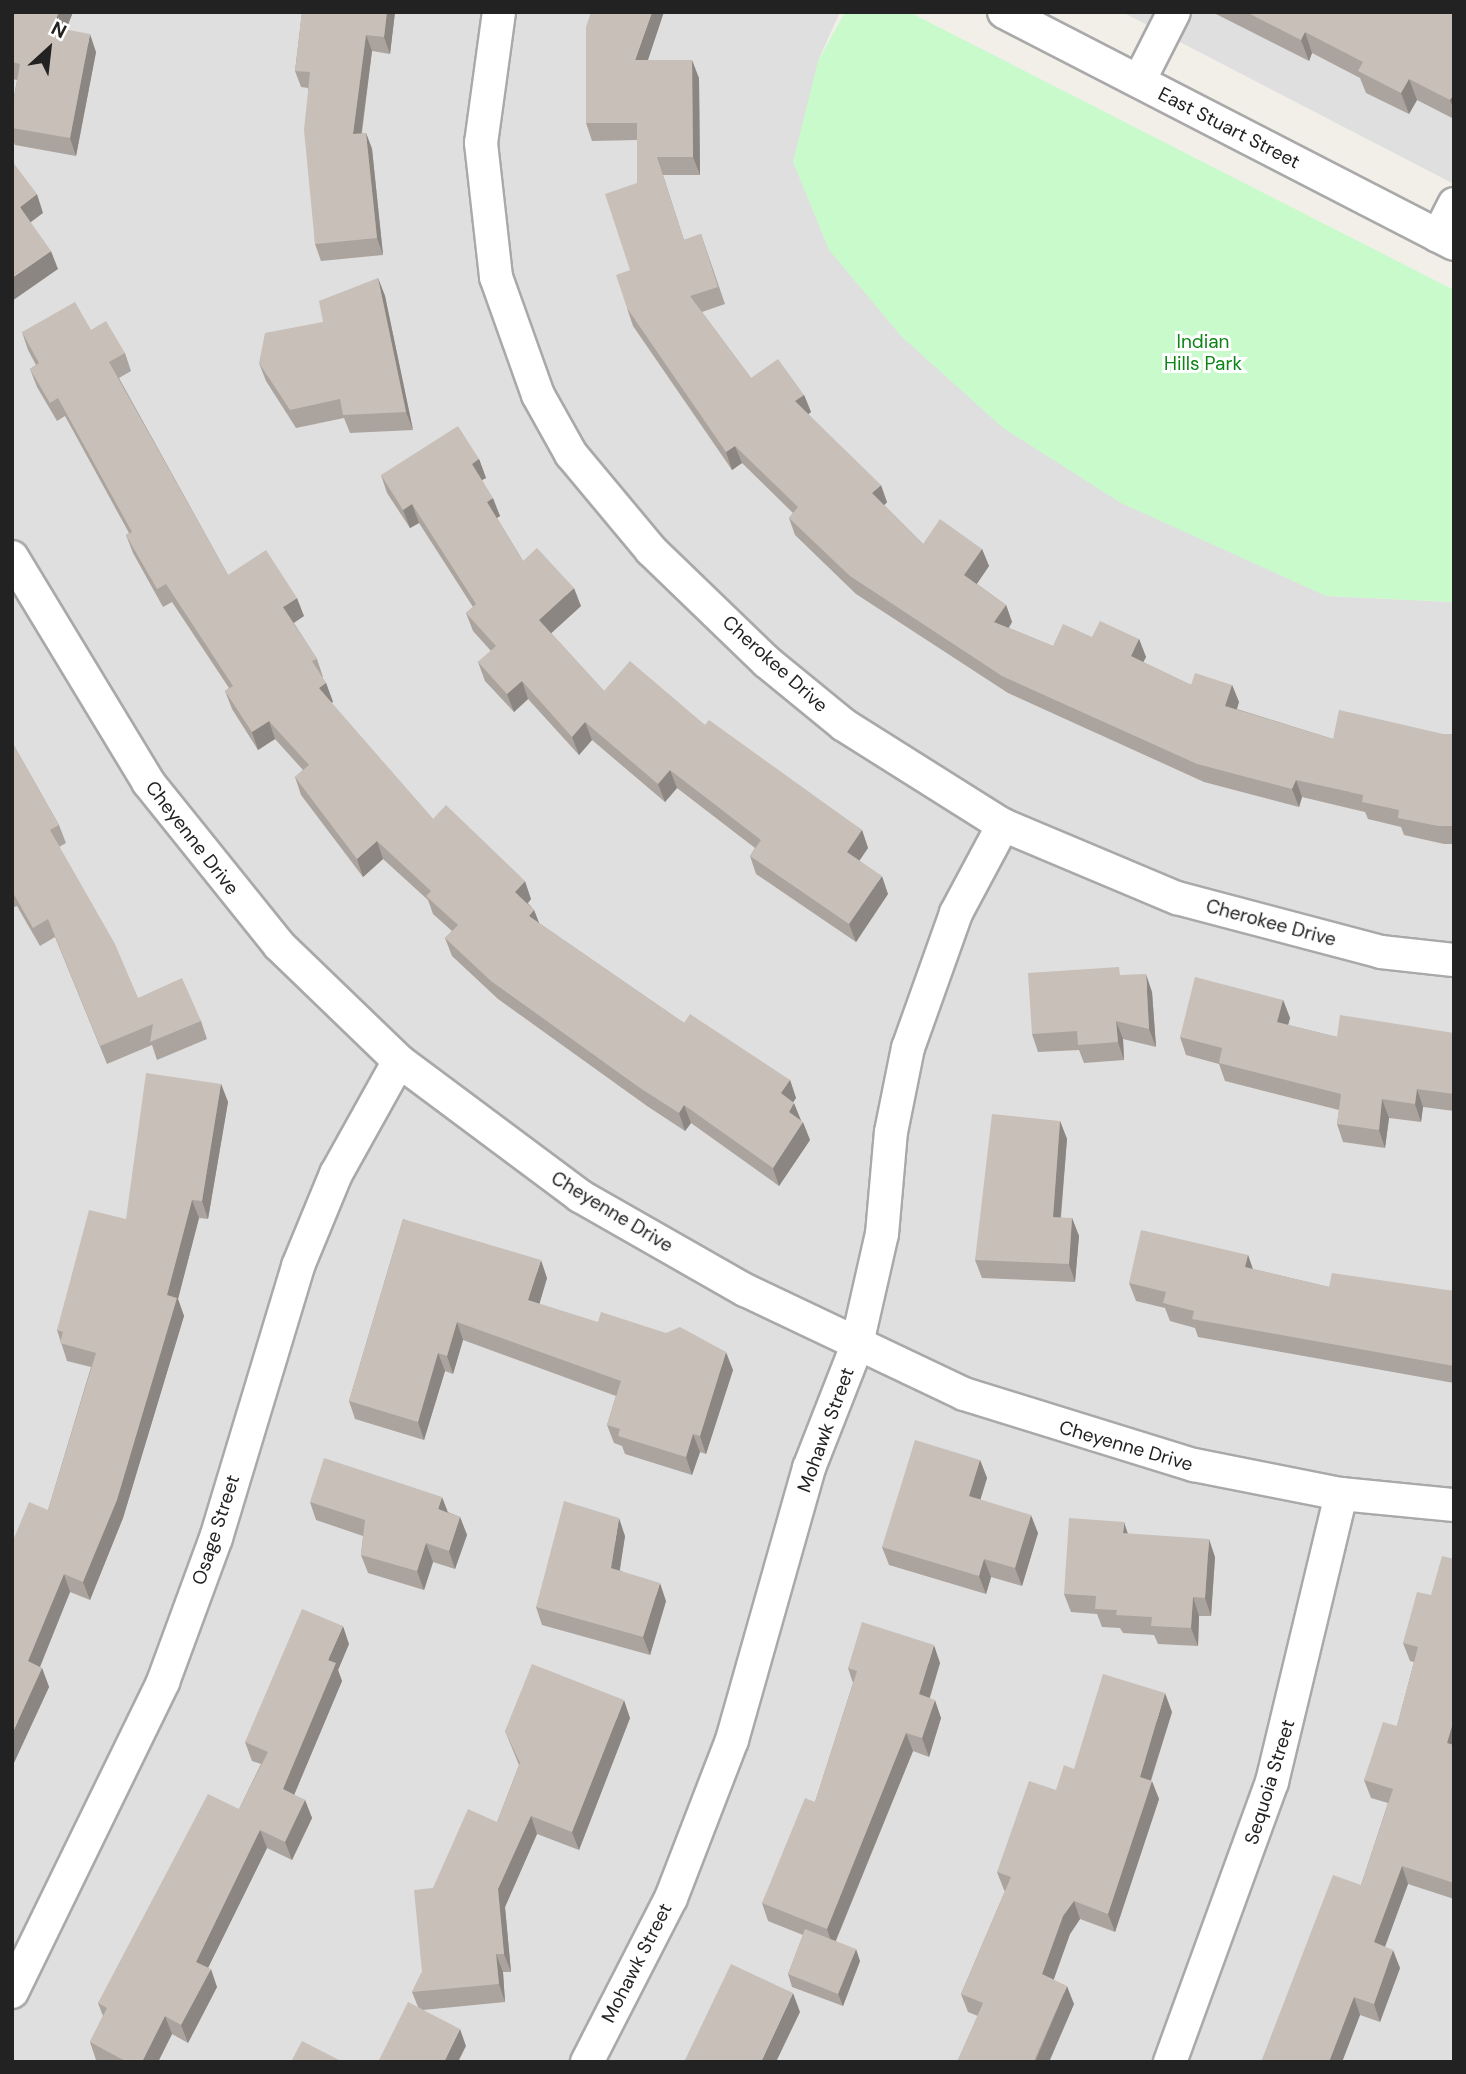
<!DOCTYPE html>
<style>
body{margin:0}
#map{position:relative;width:1466px;height:2074px;overflow:hidden;background:#f2efe9;font-family:"DM Sans",sans-serif}
div>[style]{position:absolute}
[style*='--x']{left:calc(var(--x)*1px);top:calc(var(--y)*1px);width:calc(var(--w)*1px);rotate:calc(var(--a)*1deg)}
.residential>*{inset:0;background:#e0dfdf}
.park>*{inset:0;background:#c8facc}
.roads{filter:drop-shadow(2px 0 #a9a9a9) drop-shadow(-2px 0 #a9a9a9) drop-shadow(0 2px #a9a9a9) drop-shadow(0 -2px #a9a9a9)}
.street>*{height:32px;margin:-16px;padding:0 16px;transform-origin:16px;border-radius:16px;background:#fff}
.wall>*{inset:0;background:#aba49e}
.shaded-wall>*{inset:0;background:#8b8681}
.building>*{inset:0;background:#c7bfb8}
span{translate:-50% -50%;white-space:nowrap;text-align:center;line-height:1.15;-webkit-text-stroke:6px #fff;paint-order:stroke}
.street-label{font-size:19px;color:#222}
.park-label{font-size:19px;color:#0c8416}
.frame{position:absolute;inset:0;border:14px solid #222;pointer-events:none}
.north{position:absolute;left:14px;top:14px;width:70px;height:70px;-webkit-text-stroke:5px #fff;paint-order:stroke;rotate:27deg;font-size:19px;font-weight:700;line-height:28px;text-align:center;color:#222}
.north::after{content:'';display:block;margin:auto;width:24px;height:32px;background:#222;clip-path:polygon(50% 0,100% 100%,50% 72%,0 100%)}
</style>
<div id="map">
<div class="residential">
<div style="clip-path:polygon(12px 12px,840px 12px,818px 61px,1326px 596px,1454px 602px,1454px 2062px,12px 2062px)"></div>
<div style="clip-path:polygon(1122px 12px,1454px 12px,1454px 184px)"></div>
</div>
<div class="park">
<div style="clip-path:polygon(845px 12px,909px 12px,1454px 290px,1454px 602px,1326px 596px,1121px 503px,1003px 428px,901px 336px,829px 250px,793px 162px,818px 61px)"></div>
</div>
<div class="roads">
<div class="street">
<div style="--x:499;--y:12;--w:132;--a:97.8"></div>
<div style="--x:481;--y:143;--w:135;--a:83.6"></div>
<div style="--x:496;--y:277;--w:125;--a:70.4"></div>
<div style="--x:538;--y:395;--w:68;--a:60.8"></div>
<div style="--x:571;--y:454;--w:125;--a:50.2"></div>
<div style="--x:651;--y:550;--w:161;--a:44"></div>
<div style="--x:767;--y:662;--w:99;--a:39.3"></div>
<div style="--x:844;--y:725;--w:188;--a:32.2"></div>
<div style="--x:1003;--y:825;--w:189;--a:22.8"></div>
<div style="--x:1177;--y:898;--w:211;--a:14.8"></div>
<div style="--x:1381;--y:952;--w:73;--a:6.3"></div>
<div style="--x:1004;--y:12;--w:506;--a:27.27"></div>
<div style="--x:1139;--y:81;--w:77;--a:-63.1"></div>
<div style="--x:1438;--y:236;--w:36;--a:-63"></div>
<div style="--x:12;--y:557;--w:263;--a:58.8"></div>
<div style="--x:148;--y:782;--w:209;--a:51.2"></div>
<div style="--x:279;--y:945;--w:167;--a:44"></div>
<div style="--x:399;--y:1061;--w:226;--a:36.7"></div>
<div style="--x:580;--y:1196;--w:190;--a:29.7"></div>
<div style="--x:745;--y:1290;--w:242;--a:25.4"></div>
<div style="--x:964;--y:1394;--w:241;--a:17.2"></div>
<div style="--x:1194;--y:1465;--w:150;--a:11.2"></div>
<div style="--x:1341;--y:1494;--w:114;--a:5.6"></div>
<div style="--x:12;--y:1992;--w:345;--a:-64"></div>
<div style="--x:163;--y:1682;--w:153;--a:-69.8"></div>
<div style="--x:216;--y:1538;--w:284;--a:-73.2"></div>
<div style="--x:298;--y:1266;--w:100;--a:-67.6"></div>
<div style="--x:336;--y:1174;--w:129;--a:-60.9"></div>
<div style="--x:587;--y:2062;--w:184;--a:-62.9"></div>
<div style="--x:671;--y:1898;--w:169;--a:-68.9"></div>
<div style="--x:732;--y:1740;--w:283;--a:-74.2"></div>
<div style="--x:809;--y:1468;--w:129;--a:-68.6"></div>
<div style="--x:856;--y:1348;--w:117;--a:-77.2"></div>
<div style="--x:882;--y:1234;--w:102;--a:-85"></div>
<div style="--x:891;--y:1132;--w:86;--a:-78.6"></div>
<div style="--x:908;--y:1048;--w:143;--a:-70.4"></div>
<div style="--x:956;--y:913;--w:100;--a:-61.9"></div>
<div style="--x:1170;--y:2062;--w:298;--a:-70"></div>
<div style="--x:1272;--y:1782;--w:296;--a:-76.5"></div>
</div>
</div>
<div class="wall">
<div style="clip-path:polygon(12px 12px,73px 12px,66px 29px,96px 52px,76px 156px,15px 145px,12px 137px,12px 107px,17px 80px,12px 79px)"></div>
<div style="clip-path:polygon(302px 12px,395px 12px,390px 54px,372px 51px,362px 133px,366px 133px,372px 149px,383px 255px,321px 261px,315px 244px,308px 88px,301px 87px,295px 71px)"></div>
<div style="clip-path:polygon(1212px 12px,1454px 12px,1454px 119px,1417px 100px,1409px 114px,1366px 93px,1360px 78px,1312px 53px,1309px 61px)"></div>
<div style="clip-path:polygon(648px 60px,699px 78px,700px 175px,663px 175px,684px 240px,701px 234px,725px 304px,702px 312px,751px 378px,804px 395px,811px 412px,808px 414px,887px 502px,884px 505px,923px 544px,982px 549px,989px 566px,977px 584px,1006px 605px,1012px 622px,1009px 628px,1053px 646px,1092px 637px,1139px 639px,1146px 657px,1143px 662px,1191px 685px,1232px 685px,1239px 702px,1237px 709px,1333px 739px,1454px 734px,1454px 844px,1444px 844px,1404px 835px,1401px 827px,1368px 819px,1365px 812px,1302px 797px,1299px 807px,1204px 782px,1008px 693px,856px 594px,795px 535px,789px 518px,793px 513px,742px 463px,732px 470px,633px 326px,627px 308px,637px 183px,637px 140px,592px 141px,586px 123px)"></div>
<div style="clip-path:polygon(378px 278px,385px 296px,413px 430px,350px 433px,344px 418px,296px 428px,266px 381px,259px 363px,323px 322px)"></div>
<div style="clip-path:polygon(91px 330px,125px 353px,131px 371px,119px 378px,228px 575px,304px 616px,294px 623px,317px 659px,323px 677px,322px 677px,326px 683px,333px 702px,331px 703px,433px 819px,531px 899px,528px 903px,534px 910px,539px 923px,684px 1023px,790px 1080px,796px 1098px,793px 1102px,810px 1140px,779px 1186px,691px 1123px,685px 1131px,647px 1106px,498px 999px,452px 956px,445px 938px,452px 931px,433px 914px,428px 900px,383px 859px,363px 877px,301px 795px,295px 777px,303px 770px,275px 739px,258px 750px,232px 709px,225px 691px,229px 688px,172px 602px,163px 607px,133px 553px,126px 535px,129px 533px,65px 416px,57px 421px,37px 387px,30px 369px,36px 365px,28px 350px,22px 332px)"></div>
<div style="clip-path:polygon(479px 459px,486px 478px,482px 480px,500px 516px,497px 518px,523px 561px,581px 606px,551px 633px,604px 691px,705px 725px,862px 830px,868px 848px,859px 861px,888px 894px,856px 942px,756px 874px,750px 856px,755px 848px,677px 788px,665px 802px,592px 740px,579px 755px,528px 699px,514px 712px,485px 681px,478px 662px,491px 651px,473px 631px,466px 613px,473px 607px,419px 523px,410px 528px,387px 493px,381px 475px)"></div>
<div style="clip-path:polygon(12px 742px,59px 825px,66px 843px,59px 847px,138px 998px,201px 1021px,207px 1039px,157px 1060px,152px 1045px,107px 1064px,55px 937px,40px 946px,17px 906px,12px 908px)"></div>
<div style="clip-path:polygon(1122px 975px,1152px 992px,1156px 1047px,1123px 1039px,1124px 1060px,1084px 1063px,1079px 1050px,1038px 1052px,1032px 1034px)"></div>
<div style="clip-path:polygon(1283px 1000px,1290px 1018px,1288px 1025px,1337px 1037px,1454px 1033px,1454px 1111px,1423px 1107px,1421px 1122px,1389px 1118px,1385px 1148px,1343px 1142px,1337px 1124px,1339px 1110px,1225px 1081px,1219px 1064px,1186px 1055px,1180px 1037px)"></div>
<div style="clip-path:polygon(221px 1084px,228px 1102px,208px 1219px,199px 1218px,178px 1299px,184px 1316px,123px 1518px,90px 1600px,70px 1592px,40px 1667px,42px 1668px,49px 1687px,12px 1767px,48px 1510px,91px 1367px,67px 1361px,57px 1330px,126px 1219px)"></div>
<div style="clip-path:polygon(1060px 1121px,1067px 1139px,1061px 1218px,1072px 1218px,1079px 1236px,1075px 1282px,982px 1278px,975px 1260px)"></div>
<div style="clip-path:polygon(403px 1219px,547px 1278px,539px 1304px,733px 1370px,706px 1454px,700px 1452px,692px 1475px,625px 1454px,622px 1446px,614px 1443px,607px 1425px,616px 1396px,463px 1340px,453px 1374px,445px 1371px,424px 1440px,355px 1419px,349px 1401px)"></div>
<div style="clip-path:polygon(1248px 1255px,1253px 1269px,1329px 1287px,1454px 1291px,1454px 1383px,1198px 1337px,1195px 1328px,1170px 1321px,1165px 1308px,1136px 1301px,1129px 1283px)"></div>
<div style="clip-path:polygon(980px 1460px,987px 1478px,980px 1500px,1038px 1533px,1022px 1586px,991px 1577px,986px 1594px,889px 1565px,882px 1547px)"></div>
<div style="clip-path:polygon(310px 1502px,448px 1512px,460px 1517px,467px 1535px,455px 1569px,433px 1562px,424px 1590px,368px 1573px,361px 1555px,363px 1536px,316px 1520px)"></div>
<div style="clip-path:polygon(1128px 1534px,1215px 1557px,1211px 1616px,1199px 1616px,1198px 1646px,1158px 1644px,1154px 1635px,1123px 1633px,1120px 1628px,1102px 1627px,1097px 1614px,1071px 1612px,1064px 1594px)"></div>
<div style="clip-path:polygon(625px 1536px,620px 1570px,666px 1601px,650px 1655px,542px 1625px,536px 1607px)"></div>
<div style="clip-path:polygon(1454px 1559px,1454px 1899px,1408px 1884px,1385px 1947px,1400px 1968px,1380px 2022px,1360px 2015px,1342px 2062px,1261px 2062px,1361px 1885px,1388px 1803px,1371px 1798px,1364px 1780px,1397px 1726px,1414px 1662px,1410px 1661px,1403px 1643px)"></div>
<div style="clip-path:polygon(349px 1644px,338px 1670px,342px 1681px,294px 1795px,305px 1800px,312px 1818px,292px 1860px,267px 1848px,208px 1968px,217px 1987px,188px 2043px,172px 2034px,158px 2062px,99px 2062px,96px 2060px,90px 2042px,103px 2016px,98px 2003px,239px 1809px,261px 1764px,252px 1761px,245px 1742px)"></div>
<div style="clip-path:polygon(940px 1663px,930px 1698px,941px 1718px,929px 1757px,913px 1751px,836px 1941px,860px 1961px,843px 2006px,792px 1987px,788px 1974px,803px 1935px,768px 1921px,762px 1903px,815px 1802px,853px 1683px,848px 1668px)"></div>
<div style="clip-path:polygon(1172px 1712px,1151px 1781px,1159px 1799px,1115px 1932px,1080px 1919px,1070px 1934px,1053px 1980px,1074px 2004px,1049px 2062px,957px 2062px,978px 2016px,968px 2012px,961px 1994px,1005px 1891px,1004px 1890px,997px 1872px,1056px 1790px,1074px 1769px)"></div>
<div style="clip-path:polygon(630px 1718px,579px 1850px,537px 1834px,505px 1907px,511px 1972px,503px 1972px,505px 2002px,423px 2010px,466px 2046px,418px 2007px,412px 1992px,422px 1972px,433px 1888px,497px 1822px,519px 1765px,505px 1731px)"></div>
</div>
<div class="shaded-wall">
<div style="clip-path:polygon(59px 12px,73px 12px,60px 45px,53px 27px)"></div>
<div style="clip-path:polygon(387px 12px,395px 12px,390px 54px,384px 37px)"></div>
<div style="clip-path:polygon(652px 12px,664px 12px,642px 78px,635px 60px)"></div>
<div style="clip-path:polygon(1305px 32px,1312px 53px,1309px 61px,1301px 40px)"></div>
<div style="clip-path:polygon(90px 34px,96px 52px,76px 156px,70px 138px)"></div>
<div style="clip-path:polygon(366px 35px,372px 51px,359px 150px,353px 134px)"></div>
<div style="clip-path:polygon(692px 60px,699px 78px,700px 175px,693px 157px)"></div>
<div style="clip-path:polygon(1409px 79px,1417px 100px,1409px 114px,1401px 93px)"></div>
<div style="clip-path:polygon(1454px 94px,1454px 110px,1450px 100px)"></div>
<div style="clip-path:polygon(366px 133px,372px 149px,383px 255px,377px 238px)"></div>
<div style="clip-path:polygon(37px 194px,43px 213px,27px 225px,20px 207px)"></div>
<div style="clip-path:polygon(51px 251px,58px 269px,12px 301px,12px 278px)"></div>
<div style="clip-path:polygon(378px 278px,385px 296px,413px 430px,406px 412px)"></div>
<div style="clip-path:polygon(804px 395px,811px 412px,802px 419px,795px 401px)"></div>
<div style="clip-path:polygon(735px 446px,742px 463px,732px 470px,726px 452px)"></div>
<div style="clip-path:polygon(479px 459px,486px 478px,478px 482px,472px 464px)"></div>
<div style="clip-path:polygon(881px 485px,887px 502px,879px 511px,872px 493px)"></div>
<div style="clip-path:polygon(493px 498px,500px 516px,494px 520px,487px 502px)"></div>
<div style="clip-path:polygon(412px 504px,419px 523px,410px 528px,403px 510px)"></div>
<div style="clip-path:polygon(982px 549px,989px 566px,971px 592px,964px 575px)"></div>
<div style="clip-path:polygon(574px 588px,581px 606px,546px 638px,539px 620px)"></div>
<div style="clip-path:polygon(297px 598px,304px 616px,290px 625px,283px 607px)"></div>
<div style="clip-path:polygon(1006px 605px,1012px 622px,1000px 640px,994px 622px)"></div>
<div style="clip-path:polygon(1139px 639px,1146px 657px,1137px 674px,1131px 656px)"></div>
<div style="clip-path:polygon(522px 681px,528px 699px,514px 712px,507px 694px)"></div>
<div style="clip-path:polygon(326px 683px,333px 702px,325px 706px,319px 688px)"></div>
<div style="clip-path:polygon(1232px 685px,1239px 702px,1232px 723px,1225px 706px)"></div>
<div style="clip-path:polygon(269px 721px,275px 739px,258px 750px,252px 732px)"></div>
<div style="clip-path:polygon(585px 722px,592px 740px,579px 755px,572px 737px)"></div>
<div style="clip-path:polygon(670px 770px,677px 788px,665px 802px,658px 784px)"></div>
<div style="clip-path:polygon(1296px 780px,1302px 797px,1299px 807px,1292px 789px)"></div>
<div style="clip-path:polygon(862px 830px,868px 848px,853px 870px,847px 852px)"></div>
<div style="clip-path:polygon(377px 841px,383px 859px,363px 877px,357px 859px)"></div>
<div style="clip-path:polygon(882px 876px,888px 894px,856px 942px,849px 924px)"></div>
<div style="clip-path:polygon(525px 881px,531px 899px,522px 910px,515px 892px)"></div>
<div style="clip-path:polygon(534px 910px,541px 928px,529px 916px)"></div>
<div style="clip-path:polygon(1146px 974px,1152px 992px,1156px 1047px,1149px 1029px)"></div>
<div style="clip-path:polygon(1283px 1000px,1290px 1018px,1284px 1040px,1277px 1022px)"></div>
<div style="clip-path:polygon(1116px 1021px,1123px 1039px,1124px 1060px,1118px 1042px)"></div>
<div style="clip-path:polygon(790px 1080px,796px 1098px,787px 1111px,781px 1093px)"></div>
<div style="clip-path:polygon(221px 1084px,228px 1102px,208px 1219px,202px 1201px)"></div>
<div style="clip-path:polygon(1417px 1089px,1423px 1107px,1421px 1122px,1415px 1104px)"></div>
<div style="clip-path:polygon(1382px 1099px,1389px 1118px,1385px 1148px,1379px 1130px)"></div>
<div style="clip-path:polygon(794px 1103px,801px 1121px,789px 1112px)"></div>
<div style="clip-path:polygon(684px 1105px,691px 1123px,685px 1131px,679px 1113px)"></div>
<div style="clip-path:polygon(1060px 1121px,1067px 1139px,1059px 1235px,1053px 1217px)"></div>
<div style="clip-path:polygon(803px 1122px,810px 1140px,779px 1186px,773px 1168px)"></div>
<div style="clip-path:polygon(192px 1200px,199px 1218px,178px 1299px,184px 1316px,123px 1518px,90px 1600px,83px 1582px,167px 1295px)"></div>
<div style="clip-path:polygon(1072px 1218px,1079px 1236px,1075px 1282px,1069px 1264px)"></div>
<div style="clip-path:polygon(1248px 1255px,1254px 1273px,1245px 1267px)"></div>
<div style="clip-path:polygon(541px 1260px,547px 1278px,535px 1319px,528px 1300px)"></div>
<div style="clip-path:polygon(457px 1322px,463px 1340px,453px 1374px,447px 1356px)"></div>
<div style="clip-path:polygon(726px 1352px,733px 1370px,706px 1454px,700px 1436px)"></div>
<div style="clip-path:polygon(438px 1353px,445px 1371px,424px 1440px,418px 1422px)"></div>
<div style="clip-path:polygon(693px 1434px,700px 1452px,692px 1475px,686px 1457px)"></div>
<div style="clip-path:polygon(980px 1460px,987px 1478px,976px 1514px,969px 1496px)"></div>
<div style="clip-path:polygon(442px 1497px,449px 1515px,438px 1509px)"></div>
<div style="clip-path:polygon(1031px 1515px,1038px 1533px,1022px 1586px,1015px 1568px)"></div>
<div style="clip-path:polygon(460px 1517px,467px 1535px,455px 1569px,449px 1551px)"></div>
<div style="clip-path:polygon(619px 1518px,625px 1536px,617px 1586px,611px 1568px)"></div>
<div style="clip-path:polygon(1124px 1522px,1130px 1540px,1123px 1533px)"></div>
<div style="clip-path:polygon(1209px 1539px,1215px 1557px,1211px 1616px,1205px 1598px)"></div>
<div style="clip-path:polygon(426px 1543px,433px 1562px,424px 1590px,417px 1571px)"></div>
<div style="clip-path:polygon(984px 1559px,991px 1577px,986px 1594px,979px 1576px)"></div>
<div style="clip-path:polygon(64px 1574px,70px 1592px,35px 1679px,28px 1661px)"></div>
<div style="clip-path:polygon(660px 1583px,666px 1601px,650px 1655px,643px 1637px)"></div>
<div style="clip-path:polygon(1193px 1597px,1199px 1616px,1198px 1646px,1191px 1628px)"></div>
<div style="clip-path:polygon(343px 1626px,349px 1644px,338px 1670px,342px 1681px,289px 1807px,283px 1789px,328px 1660px)"></div>
<div style="clip-path:polygon(934px 1645px,940px 1663px,925px 1712px,919px 1694px)"></div>
<div style="clip-path:polygon(42px 1668px,49px 1687px,12px 1767px,12px 1734px)"></div>
<div style="clip-path:polygon(1165px 1693px,1172px 1712px,1146px 1795px,1140px 1777px)"></div>
<div style="clip-path:polygon(624px 1700px,630px 1718px,579px 1850px,572px 1832px)"></div>
<div style="clip-path:polygon(935px 1700px,941px 1718px,929px 1757px,922px 1738px)"></div>
<div style="clip-path:polygon(1454px 1719px,1454px 1761px,1447px 1743px)"></div>
<div style="clip-path:polygon(906px 1733px,913px 1751px,833px 1947px,827px 1929px)"></div>
<div style="clip-path:polygon(1152px 1781px,1159px 1799px,1115px 1932px,1108px 1914px)"></div>
<div style="clip-path:polygon(305px 1800px,312px 1818px,292px 1860px,285px 1842px)"></div>
<div style="clip-path:polygon(531px 1816px,537px 1834px,505px 1907px,511px 1972px,504px 1954px,498px 1889px)"></div>
<div style="clip-path:polygon(260px 1830px,267px 1848px,202px 1980px,196px 1962px)"></div>
<div style="clip-path:polygon(1402px 1866px,1408px 1884px,1380px 1960px,1374px 1942px)"></div>
<div style="clip-path:polygon(1074px 1901px,1080px 1919px,1070px 1934px,1049px 1993px,1042px 1974px,1063px 1916px)"></div>
<div style="clip-path:polygon(856px 1949px,860px 1961px,843px 2006px,838px 1994px)"></div>
<div style="clip-path:polygon(1393px 1950px,1400px 1968px,1380px 2022px,1374px 2004px)"></div>
<div style="clip-path:polygon(496px 1954px,503px 1972px,505px 2002px,499px 1984px)"></div>
<div style="clip-path:polygon(211px 1969px,217px 1987px,188px 2043px,181px 2025px)"></div>
<div style="clip-path:polygon(1067px 1986px,1074px 2004px,1049px 2062px,1035px 2062px)"></div>
<div style="clip-path:polygon(793px 1993px,800px 2012px,776px 2062px,761px 2062px)"></div>
<div style="clip-path:polygon(1354px 1997px,1360px 2015px,1342px 2062px,1329px 2062px)"></div>
<div style="clip-path:polygon(165px 2016px,172px 2034px,158px 2062px,142px 2062px)"></div>
<div style="clip-path:polygon(460px 2029px,466px 2046px,458px 2062px,444px 2062px)"></div>
</div>
<div class="building">
<div style="clip-path:polygon(12px 12px,59px 12px,53px 27px,90px 34px,70px 138px,12px 128px,12px 108px,20px 64px,12px 62px)"></div>
<div style="clip-path:polygon(302px 12px,387px 12px,384px 37px,366px 35px,353px 134px,366px 133px,377px 238px,315px 244px,304px 130px,310px 72px,295px 71px)"></div>
<div style="clip-path:polygon(591px 12px,652px 12px,635px 60px,692px 60px,693px 157px,657px 157px,684px 240px,701px 234px,718px 287px,690px 296px,751px 378px,778px 359px,804px 395px,795px 401px,881px 485px,872px 493px,923px 544px,940px 519px,982px 549px,964px 575px,1006px 605px,994px 622px,1053px 646px,1063px 624px,1092px 637px,1100px 621px,1139px 639px,1131px 656px,1191px 685px,1195px 673px,1232px 685px,1225px 706px,1333px 739px,1339px 710px,1443px 734px,1454px 734px,1454px 826px,1438px 826px,1398px 818px,1399px 810px,1362px 802px,1363px 795px,1296px 780px,1292px 789px,1197px 764px,1002px 676px,850px 576px,789px 518px,798px 507px,735px 446px,726px 452px,627px 308px,616px 275px,630px 270px,605px 194px,637px 183px,637px 123px,586px 123px,586px 27px)"></div>
<div style="clip-path:polygon(1246px 12px,1454px 12px,1454px 94px,1450px 100px,1409px 79px,1401px 93px,1358px 71px,1363px 62px,1305px 32px,1301px 40px)"></div>
<div style="clip-path:polygon(12px 161px,37px 194px,20px 207px,51px 251px,12px 278px)"></div>
<div style="clip-path:polygon(378px 278px,406px 412px,343px 415px,340px 399px,290px 410px,259px 363px,265px 333px,323px 322px,319px 301px)"></div>
<div style="clip-path:polygon(75px 302px,91px 330px,106px 321px,125px 353px,109px 362px,228px 575px,266px 550px,297px 598px,283px 607px,317px 659px,312px 661px,326px 683px,319px 688px,433px 819px,446px 805px,525px 881px,515px 892px,534px 910px,529px 916px,684px 1023px,690px 1014px,790px 1080px,781px 1093px,794px 1103px,789px 1112px,803px 1122px,773px 1168px,684px 1105px,679px 1113px,640px 1088px,491px 981px,445px 938px,458px 925px,426px 896px,431px 891px,377px 841px,357px 859px,295px 777px,309px 765px,269px 721px,252px 732px,225px 691px,233px 686px,166px 584px,157px 589px,126px 535px,132px 532px,58px 398px,50px 403px,30px 369px,39px 363px,22px 332px)"></div>
<div style="clip-path:polygon(458px 426px,479px 459px,472px 464px,493px 498px,487px 502px,523px 561px,537px 548px,574px 588px,539px 620px,604px 691px,630px 661px,705px 725px,709px 720px,862px 830px,847px 852px,882px 876px,849px 924px,750px 856px,761px 840px,670px 770px,658px 784px,585px 722px,572px 737px,522px 681px,507px 694px,478px 662px,496px 646px,466px 613px,476px 604px,412px 504px,403px 510px,381px 475px)"></div>
<div style="clip-path:polygon(12px 742px,59px 825px,50px 830px,115px 944px,138px 998px,182px 978px,201px 1021px,150px 1042px,153px 1024px,100px 1046px,48px 919px,33px 928px,12px 891px)"></div>
<div style="clip-path:polygon(1119px 967px,1120px 975px,1146px 974px,1149px 1029px,1116px 1021px,1118px 1042px,1078px 1045px,1077px 1031px,1032px 1034px,1028px 973px)"></div>
<div style="clip-path:polygon(1195px 977px,1283px 1000px,1277px 1022px,1337px 1037px,1340px 1015px,1454px 1033px,1454px 1094px,1417px 1089px,1415px 1104px,1382px 1099px,1379px 1130px,1337px 1124px,1341px 1094px,1219px 1063px,1222px 1048px,1180px 1037px)"></div>
<div style="clip-path:polygon(146px 1073px,221px 1084px,202px 1201px,192px 1200px,167px 1295px,177px 1298px,117px 1500px,83px 1582px,64px 1574px,28px 1661px,42px 1668px,12px 1734px,12px 1543px,29px 1502px,48px 1510px,96px 1353px,60px 1343px,63px 1332px,57px 1330px,89px 1210px,126px 1219px)"></div>
<div style="clip-path:polygon(992px 1114px,1060px 1121px,1053px 1217px,1072px 1218px,1069px 1264px,975px 1260px)"></div>
<div style="clip-path:polygon(403px 1219px,541px 1260px,528px 1300px,598px 1322px,601px 1312px,666px 1333px,680px 1327px,726px 1352px,700px 1436px,693px 1434px,686px 1457px,618px 1436px,620px 1429px,607px 1425px,621px 1381px,457px 1322px,447px 1356px,438px 1353px,418px 1422px,349px 1401px)"></div>
<div style="clip-path:polygon(1141px 1230px,1248px 1255px,1245px 1267px,1329px 1287px,1332px 1273px,1454px 1291px,1454px 1366px,1192px 1319px,1194px 1311px,1163px 1303px,1166px 1292px,1129px 1283px)"></div>
<div style="clip-path:polygon(915px 1440px,980px 1460px,969px 1496px,1031px 1515px,1015px 1568px,984px 1559px,979px 1576px,882px 1547px)"></div>
<div style="clip-path:polygon(324px 1458px,442px 1497px,438px 1509px,460px 1517px,449px 1551px,426px 1543px,417px 1571px,361px 1555px,365px 1520px,310px 1502px)"></div>
<div style="clip-path:polygon(564px 1501px,619px 1518px,611px 1568px,660px 1583px,643px 1637px,536px 1607px)"></div>
<div style="clip-path:polygon(1069px 1518px,1124px 1522px,1123px 1533px,1209px 1539px,1205px 1598px,1193px 1597px,1191px 1628px,1151px 1626px,1152px 1617px,1116px 1615px,1117px 1610px,1095px 1609px,1096px 1596px,1064px 1594px)"></div>
<div style="clip-path:polygon(1442px 1556px,1454px 1559px,1454px 1719px,1447px 1743px,1454px 1745px,1454px 1883px,1402px 1866px,1374px 1942px,1393px 1950px,1374px 2004px,1354px 1997px,1329px 2062px,1261px 2062px,1333px 1875px,1361px 1885px,1393px 1789px,1364px 1780px,1383px 1722px,1397px 1726px,1418px 1647px,1403px 1643px,1417px 1592px,1431px 1595px)"></div>
<div style="clip-path:polygon(302px 1609px,343px 1626px,328px 1660px,336px 1663px,283px 1789px,305px 1800px,285px 1842px,260px 1830px,196px 1962px,211px 1969px,181px 2025px,165px 2016px,142px 2062px,127px 2062px,90px 2042px,107px 2008px,98px 2003px,208px 1794px,239px 1809px,268px 1752px,245px 1742px)"></div>
<div style="clip-path:polygon(862px 1622px,934px 1645px,919px 1694px,935px 1700px,922px 1738px,906px 1733px,827px 1929px,762px 1903px,805px 1798px,815px 1802px,857px 1671px,848px 1668px)"></div>
<div style="clip-path:polygon(532px 1664px,624px 1700px,572px 1832px,531px 1816px,498px 1889px,504px 1954px,496px 1954px,499px 1984px,412px 1992px,422px 1972px,414px 1890px,433px 1888px,468px 1809px,497px 1822px,520px 1763px,505px 1731px)"></div>
<div style="clip-path:polygon(1103px 1674px,1165px 1693px,1140px 1777px,1152px 1781px,1108px 1914px,1074px 1901px,1063px 1916px,1042px 1974px,1067px 1986px,1034px 2061px,1036px 2062px,957px 2062px,983px 2003px,961px 1994px,1011px 1877px,997px 1872px,1029px 1781px,1056px 1790px,1064px 1765px,1074px 1769px)"></div>
<div style="clip-path:polygon(805px 1929px,856px 1949px,838px 1994px,788px 1974px)"></div>
<div style="clip-path:polygon(731px 1964px,793px 1993px,761px 2062px,684px 2062px)"></div>
<div style="clip-path:polygon(408px 2002px,460px 2029px,444px 2062px,378px 2062px)"></div>
<div style="clip-path:polygon(302px 2041px,343px 2062px,291px 2062px)"></div>
</div>
<div class="street-label">
<span style="left:1229px;top:128px;rotate:27deg">East Stuart Street</span>
<span style="left:775px;top:664px;rotate:42deg">Cherokee Drive</span>
<span style="left:192px;top:838px;rotate:52deg">Cheyenne Drive</span>
<span style="left:1271px;top:923px;rotate:15deg">Cherokee Drive</span>
<span style="left:612px;top:1212px;rotate:31deg">Cheyenne Drive</span>
<span style="left:826px;top:1430px;rotate:-70deg">Mohawk Street</span>
<span style="left:1126px;top:1446px;rotate:16deg">Cheyenne Drive</span>
<span style="left:216px;top:1530px;rotate:-72deg">Osage Street</span>
<span style="left:1270px;top:1782px;rotate:-73deg">Sequoia Street</span>
<span style="left:637px;top:1963px;rotate:-63deg">Mohawk Street</span>
</div>
<div class="park-label">
<span style="left:1203px;top:353px">Indian<br>Hills Park</span>
</div>
<div class="frame"></div>
<div class="north">N</div>
</div>
